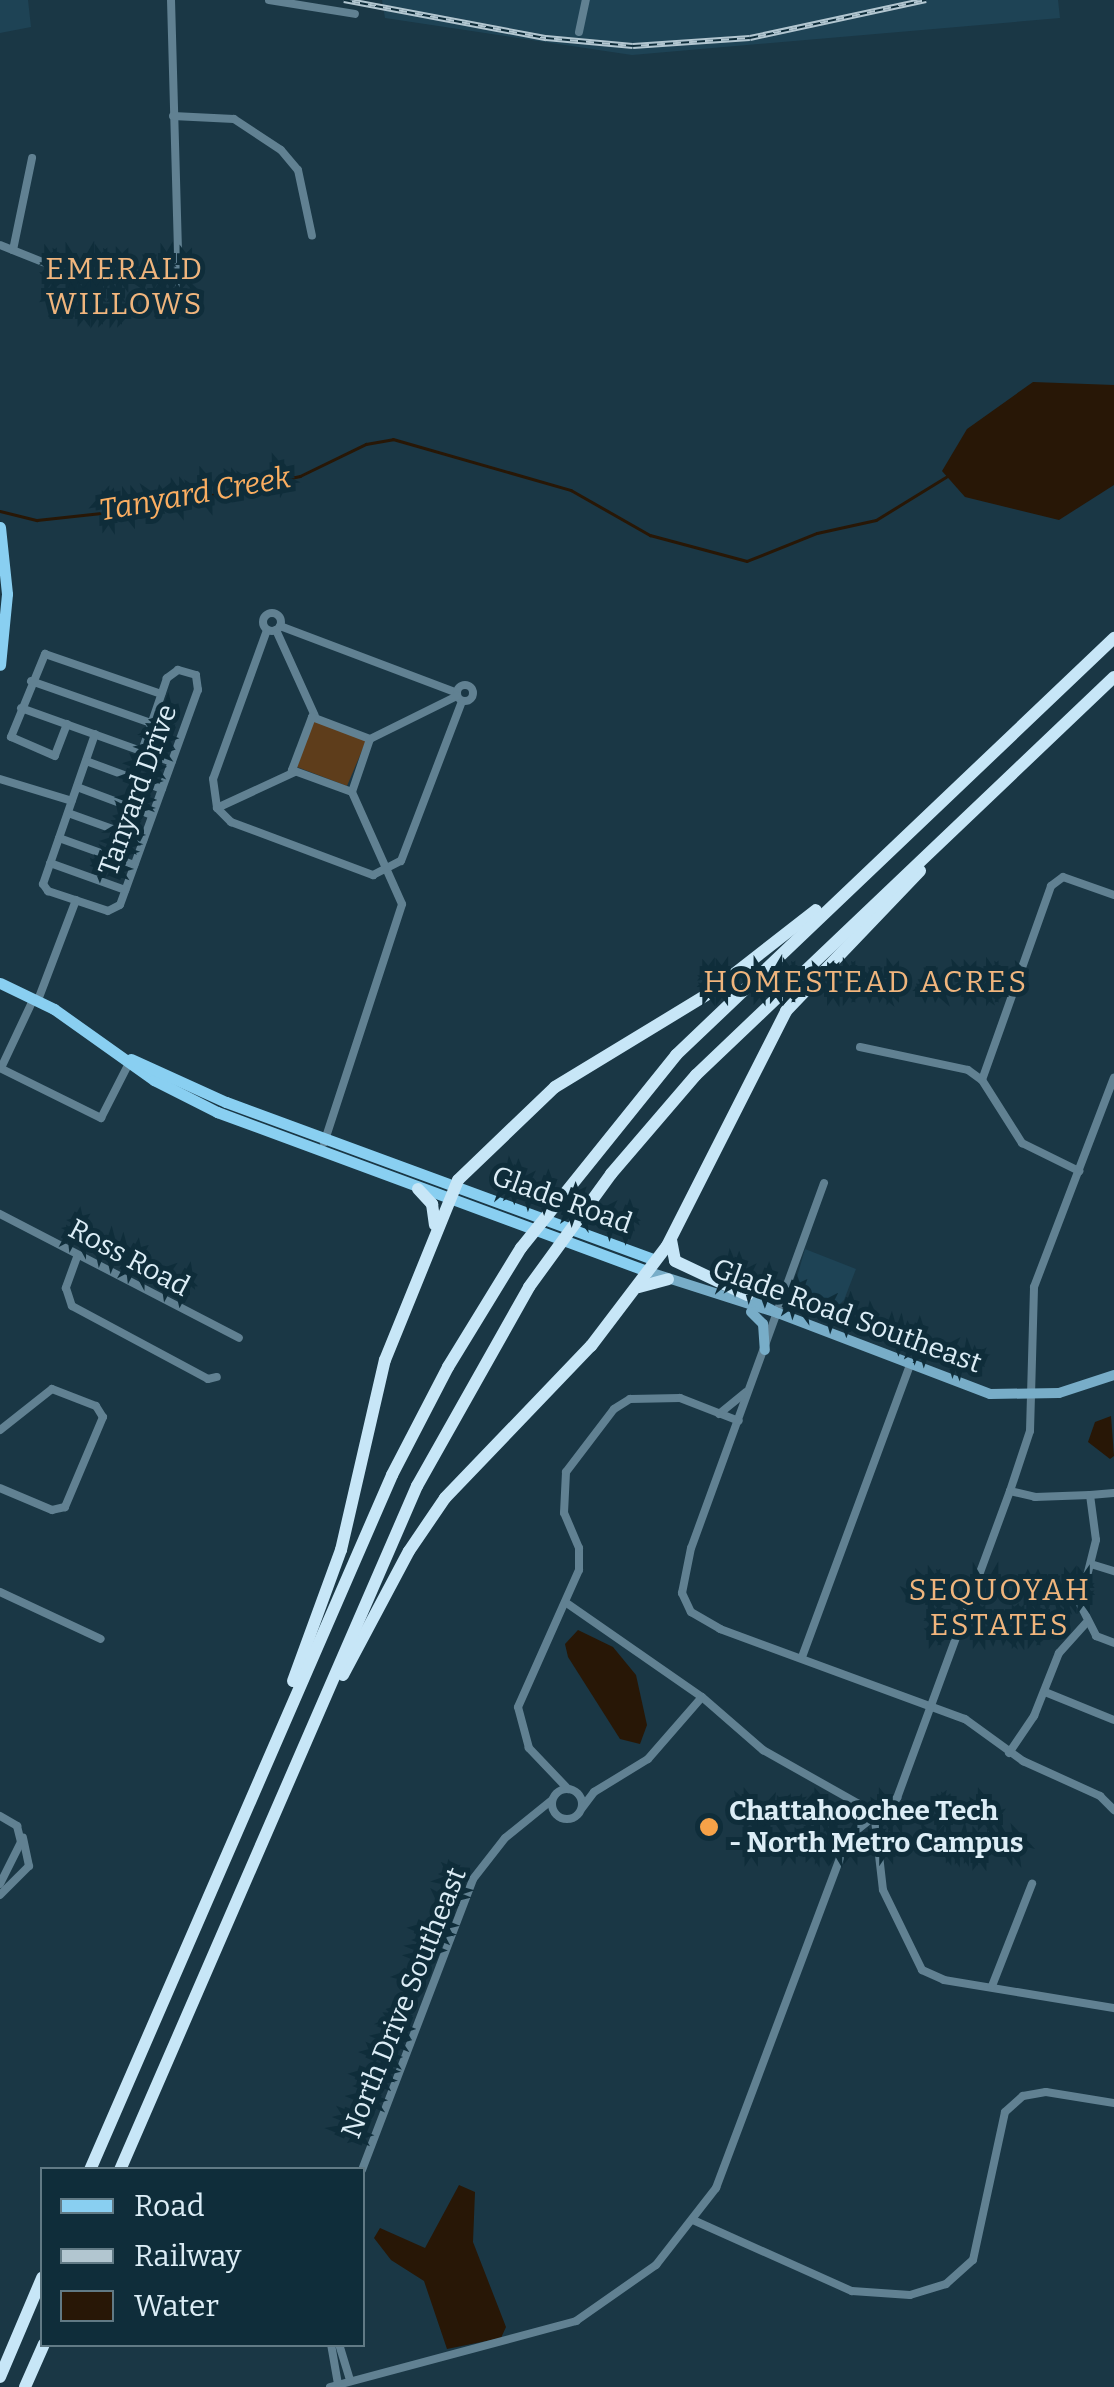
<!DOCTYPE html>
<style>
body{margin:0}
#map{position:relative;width:1114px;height:2387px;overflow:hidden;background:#1a3745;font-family:Bitter,serif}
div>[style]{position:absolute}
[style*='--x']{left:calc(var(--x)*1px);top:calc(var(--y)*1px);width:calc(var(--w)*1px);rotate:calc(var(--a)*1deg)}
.built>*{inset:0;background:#1e4355}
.green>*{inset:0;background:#5e3d1b}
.water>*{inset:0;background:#281706}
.stream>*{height:2.5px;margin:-1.25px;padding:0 1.25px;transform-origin:1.25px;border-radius:1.25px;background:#281706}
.street>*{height:8px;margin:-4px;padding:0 4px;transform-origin:4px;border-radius:4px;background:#618192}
.street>.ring{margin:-4px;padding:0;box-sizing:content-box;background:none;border:8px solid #618192;border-radius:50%}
.secondary>*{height:10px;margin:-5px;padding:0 5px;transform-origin:5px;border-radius:5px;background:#78adc8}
.primary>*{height:11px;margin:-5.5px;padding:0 5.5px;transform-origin:5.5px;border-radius:5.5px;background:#89cff1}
.highway>*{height:12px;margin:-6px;padding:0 6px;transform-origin:6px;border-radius:6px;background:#c7e6f7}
.rail>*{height:6px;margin-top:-3px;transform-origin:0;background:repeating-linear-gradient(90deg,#0f2d3a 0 8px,#b2c6d0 0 16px);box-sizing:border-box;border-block:2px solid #b2c6d0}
.dots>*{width:28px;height:28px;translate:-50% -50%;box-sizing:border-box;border:5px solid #0f2d3a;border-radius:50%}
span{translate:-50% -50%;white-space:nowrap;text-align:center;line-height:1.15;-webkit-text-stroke:10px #0f2d3a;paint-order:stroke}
.street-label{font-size:28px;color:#dcedf6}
.poi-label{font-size:28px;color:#dcedf6;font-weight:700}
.left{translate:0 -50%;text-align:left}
.neighbourhood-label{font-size:30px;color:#f0b57d;letter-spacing:2.5px}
.water-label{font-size:30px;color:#fbae61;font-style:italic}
.legend{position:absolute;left:40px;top:2167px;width:325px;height:180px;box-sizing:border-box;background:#0f2d3a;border:2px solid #617a85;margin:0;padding:12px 18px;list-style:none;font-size:30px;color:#dcedf6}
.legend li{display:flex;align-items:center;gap:20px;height:50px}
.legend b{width:50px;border:2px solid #617a85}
</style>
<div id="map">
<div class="built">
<div style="clip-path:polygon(0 0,28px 0,31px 27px,0 33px)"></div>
<div style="clip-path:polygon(382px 0,1058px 0,1060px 18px,632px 55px,385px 18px)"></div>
<div style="clip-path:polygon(805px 1249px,856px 1269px,844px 1300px,826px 1318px,789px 1305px)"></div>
</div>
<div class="green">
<div style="clip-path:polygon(314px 720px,366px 741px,347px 786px,297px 767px)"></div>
</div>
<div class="water">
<div style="clip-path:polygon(1033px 382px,1114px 385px,1114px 485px,1059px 520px,965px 497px,942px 471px,967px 429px)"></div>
<div style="clip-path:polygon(1111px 1416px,1114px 1456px,1110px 1459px,1088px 1442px,1095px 1422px)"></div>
<div style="clip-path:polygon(578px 1630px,613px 1647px,636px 1675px,647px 1725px,640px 1744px,620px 1739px,568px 1657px,565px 1644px)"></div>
<div style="clip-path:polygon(459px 2185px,475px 2192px,473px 2242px,506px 2327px,501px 2338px,447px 2349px,424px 2281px,391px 2260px,374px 2238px,380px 2228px,425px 2248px)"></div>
</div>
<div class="stream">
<div style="--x:0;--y:511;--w:38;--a:14"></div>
<div style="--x:37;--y:520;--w:120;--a:-6.2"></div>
<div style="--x:156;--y:507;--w:147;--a:-12.1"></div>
<div style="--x:300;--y:476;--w:73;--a:-25.9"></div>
<div style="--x:366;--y:444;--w:27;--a:-10"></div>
<div style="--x:393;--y:439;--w:185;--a:16"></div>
<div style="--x:571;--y:490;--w:91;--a:29.7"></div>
<div style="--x:650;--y:535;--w:100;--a:15"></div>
<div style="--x:747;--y:561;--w:75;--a:-21.8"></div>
<div style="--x:817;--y:533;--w:60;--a:-12.4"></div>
<div style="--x:876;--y:520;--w:82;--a:-31.6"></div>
</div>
<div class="street">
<div style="--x:171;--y:0;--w:295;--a:88.4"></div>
<div style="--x:269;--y:0;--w:87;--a:9.2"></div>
<div style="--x:579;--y:32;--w:33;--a:-78"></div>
<div style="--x:173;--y:116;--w:61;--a:2.8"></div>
<div style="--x:234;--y:119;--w:56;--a:33.4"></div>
<div style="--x:281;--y:150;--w:26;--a:50"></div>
<div style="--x:298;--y:170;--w:67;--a:78"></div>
<div style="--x:0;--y:245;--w:59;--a:21.8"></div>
<div style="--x:13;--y:250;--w:94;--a:-78.3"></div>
<div class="ring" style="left:263px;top:613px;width:10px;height:10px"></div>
<div style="--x:280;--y:626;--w:189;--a:20.7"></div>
<div style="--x:267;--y:630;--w:158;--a:109.9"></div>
<div style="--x:213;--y:779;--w:29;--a:82"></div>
<div style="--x:217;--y:808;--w:20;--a:45"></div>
<div style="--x:231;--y:822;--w:152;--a:20.5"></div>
<div style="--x:373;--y:875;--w:31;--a:-27"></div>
<div style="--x:401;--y:861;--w:171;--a:-69.1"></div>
<div style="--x:276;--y:630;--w:94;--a:65.6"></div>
<div style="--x:31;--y:681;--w:127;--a:19.3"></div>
<div class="ring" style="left:457px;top:685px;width:8px;height:8px"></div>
<div style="--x:21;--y:708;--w:160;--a:19.7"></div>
<div style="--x:312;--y:717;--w:62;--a:20.8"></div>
<div style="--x:370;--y:739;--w:56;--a:108.8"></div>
<div style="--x:352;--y:792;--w:64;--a:-159.9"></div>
<div style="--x:292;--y:770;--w:57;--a:-69.3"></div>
<div style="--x:67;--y:724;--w:34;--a:111"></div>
<div style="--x:55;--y:756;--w:48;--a:-156.6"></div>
<div style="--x:11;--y:737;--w:90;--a:-67.7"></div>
<div style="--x:45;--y:654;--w:123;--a:19"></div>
<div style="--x:95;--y:734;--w:159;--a:109.1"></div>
<div style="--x:43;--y:884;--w:9;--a:54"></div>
<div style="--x:48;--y:891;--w:63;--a:18.4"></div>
<div style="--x:108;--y:911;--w:13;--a:-27"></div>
<div style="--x:120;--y:905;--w:229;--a:-70.1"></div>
<div style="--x:198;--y:690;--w:15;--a:-98"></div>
<div style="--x:196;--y:675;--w:19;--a:-164"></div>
<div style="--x:178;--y:670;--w:14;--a:144"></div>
<div style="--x:167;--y:678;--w:77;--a:108.9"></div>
<div style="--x:370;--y:739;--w:97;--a:-26.3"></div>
<div style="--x:86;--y:761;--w:81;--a:20.2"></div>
<div style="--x:0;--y:779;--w:75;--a:17"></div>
<div style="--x:77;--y:787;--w:80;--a:20.5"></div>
<div style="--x:217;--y:808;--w:86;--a:-24.8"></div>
<div style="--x:68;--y:813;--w:80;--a:19.8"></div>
<div style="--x:59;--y:838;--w:80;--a:19.8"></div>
<div style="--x:50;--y:863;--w:80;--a:19.8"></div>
<div style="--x:38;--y:1000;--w:107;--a:-69.2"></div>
<div style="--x:860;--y:1047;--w:110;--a:12"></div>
<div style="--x:968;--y:1070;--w:17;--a:36"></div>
<div style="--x:982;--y:1080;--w:75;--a:57.6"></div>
<div style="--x:1022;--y:1143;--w:64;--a:26.2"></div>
<div style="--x:0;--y:1068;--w:113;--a:26.3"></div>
<div style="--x:101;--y:1118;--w:66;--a:-63"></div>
<div style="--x:1;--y:1068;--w:77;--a:-64.8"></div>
<div style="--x:982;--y:1080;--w:206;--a:-70.4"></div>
<div style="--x:1051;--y:886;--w:15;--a:-37"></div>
<div style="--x:1063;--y:877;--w:54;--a:19.4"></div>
<div style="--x:324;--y:1143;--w:251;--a:-71.9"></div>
<div style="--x:402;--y:904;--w:123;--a:-114.1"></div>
<div style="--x:824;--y:1183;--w:388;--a:110"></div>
<div style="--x:691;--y:1548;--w:46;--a:101.3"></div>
<div style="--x:682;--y:1593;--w:21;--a:65"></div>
<div style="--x:691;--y:1612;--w:34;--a:30"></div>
<div style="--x:720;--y:1629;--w:261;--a:20.2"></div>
<div style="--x:965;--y:1719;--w:72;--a:35.9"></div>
<div style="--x:1023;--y:1761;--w:85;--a:24.4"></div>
<div style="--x:1100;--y:1796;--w:20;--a:45"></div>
<div style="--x:0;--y:1214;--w:269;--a:27.4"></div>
<div style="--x:77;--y:1257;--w:33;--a:110"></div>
<div style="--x:66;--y:1288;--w:19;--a:72"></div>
<div style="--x:72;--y:1306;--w:154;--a:28.2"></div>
<div style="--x:208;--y:1379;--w:9;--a:-13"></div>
<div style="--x:719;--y:1414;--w:35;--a:-39"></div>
<div style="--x:0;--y:1430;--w:66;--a:-38.3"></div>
<div style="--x:52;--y:1389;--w:47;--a:21.1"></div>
<div style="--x:96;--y:1406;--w:13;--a:58"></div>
<div style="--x:103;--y:1417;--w:98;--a:112.9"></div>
<div style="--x:65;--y:1507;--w:13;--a:167"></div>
<div style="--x:52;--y:1510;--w:56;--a:-157.1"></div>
<div style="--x:1010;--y:1491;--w:26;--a:13"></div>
<div style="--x:1035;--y:1497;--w:55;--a:-2.1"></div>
<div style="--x:1090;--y:1495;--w:45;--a:82.4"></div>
<div style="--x:1096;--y:1540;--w:66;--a:104"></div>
<div style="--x:1080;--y:1604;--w:36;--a:63"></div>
<div style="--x:1096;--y:1636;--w:19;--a:21"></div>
<div style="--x:1090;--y:1495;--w:24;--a:-5"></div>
<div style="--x:1094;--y:1565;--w:21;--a:17"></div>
<div style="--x:0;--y:1592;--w:111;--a:25"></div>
<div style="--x:568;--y:1604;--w:163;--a:34.8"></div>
<div style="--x:702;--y:1697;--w:81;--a:41"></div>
<div style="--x:763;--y:1750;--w:110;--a:29.4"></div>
<div style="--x:859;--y:1804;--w:23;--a:45"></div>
<div style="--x:802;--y:1657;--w:314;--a:-69.7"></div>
<div style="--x:1045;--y:1692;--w:74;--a:22.1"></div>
<div style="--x:1009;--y:1753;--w:45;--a:-56"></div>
<div style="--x:1034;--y:1716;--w:68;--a:-68.4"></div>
<div style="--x:1059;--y:1653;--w:40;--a:-48"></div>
<div class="ring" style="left:552px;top:1789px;width:22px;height:22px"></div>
<div style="--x:568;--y:1789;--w:57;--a:-133.6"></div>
<div style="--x:529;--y:1748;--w:42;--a:-105"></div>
<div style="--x:518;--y:1707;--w:150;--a:-66"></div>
<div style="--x:579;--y:1570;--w:22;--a:-90"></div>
<div style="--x:579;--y:1548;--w:38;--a:-113"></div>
<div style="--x:564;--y:1513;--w:41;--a:-87.2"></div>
<div style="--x:566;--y:1472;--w:79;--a:-52.7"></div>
<div style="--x:614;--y:1409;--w:19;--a:-32"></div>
<div style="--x:630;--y:1399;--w:50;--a:-1.1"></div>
<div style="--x:680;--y:1398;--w:63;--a:21.3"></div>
<div style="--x:582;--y:1808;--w:20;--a:-53"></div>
<div style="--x:594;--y:1792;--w:63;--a:-31.4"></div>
<div style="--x:648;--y:1759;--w:82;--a:-48.9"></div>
<div style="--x:0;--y:1816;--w:20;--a:30"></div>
<div style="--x:17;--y:1826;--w:16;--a:76"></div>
<div style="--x:21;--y:1842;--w:47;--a:116.6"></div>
<div style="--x:875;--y:1820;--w:70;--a:83.5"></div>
<div style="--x:883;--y:1890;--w:89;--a:64"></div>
<div style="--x:922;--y:1970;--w:24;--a:24"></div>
<div style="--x:944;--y:1980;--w:172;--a:9.4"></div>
<div style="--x:0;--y:1895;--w:41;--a:-45"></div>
<div style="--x:29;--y:1866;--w:29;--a:-102"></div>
<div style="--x:992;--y:1986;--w:110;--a:-68.6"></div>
<div style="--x:362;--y:2170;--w:311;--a:-69.1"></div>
<div style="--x:473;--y:1879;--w:52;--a:-52"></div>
<div style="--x:505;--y:1838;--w:60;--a:-39"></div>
<div style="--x:693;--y:2220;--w:174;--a:24.1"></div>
<div style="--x:852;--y:2291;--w:58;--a:3.9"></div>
<div style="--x:910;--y:2295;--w:38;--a:-17"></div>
<div style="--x:946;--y:2284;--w:36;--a:-42"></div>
<div style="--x:973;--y:2260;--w:151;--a:-77.8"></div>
<div style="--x:1005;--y:2112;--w:24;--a:-42"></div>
<div style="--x:1023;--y:2096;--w:23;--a:-10"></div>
<div style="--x:1046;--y:2092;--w:69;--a:9.2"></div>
<div style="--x:331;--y:2344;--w:41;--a:80.1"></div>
<div style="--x:339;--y:2344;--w:37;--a:73"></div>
<div style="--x:330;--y:2387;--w:255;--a:-15"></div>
<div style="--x:576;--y:2321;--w:98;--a:-35"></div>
<div style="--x:656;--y:2265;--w:98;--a:-52.1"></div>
<div style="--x:716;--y:2188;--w:375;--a:-69.4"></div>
<div style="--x:848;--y:1837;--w:63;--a:-38.5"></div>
<div style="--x:897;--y:1798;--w:327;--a:-69.8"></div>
<div style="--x:1010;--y:1491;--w:63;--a:-71.6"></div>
<div style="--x:1030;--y:1431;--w:144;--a:-88.4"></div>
<div style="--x:1034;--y:1287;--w:224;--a:-69.1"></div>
</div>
<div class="secondary">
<div style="--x:646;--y:1271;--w:139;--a:17.7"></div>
<div style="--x:778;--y:1313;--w:227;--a:20.9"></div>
<div style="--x:990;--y:1394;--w:69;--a:-0.8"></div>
<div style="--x:1059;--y:1393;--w:58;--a:-18.1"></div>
<div style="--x:740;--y:1293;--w:43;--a:27.8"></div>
<div style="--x:751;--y:1312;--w:17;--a:45"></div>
<div style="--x:763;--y:1324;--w:26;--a:86"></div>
</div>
<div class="primary">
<div style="--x:0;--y:527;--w:67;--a:84"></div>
<div style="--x:7;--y:594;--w:71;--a:95.6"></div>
<div style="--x:0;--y:983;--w:60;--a:25.7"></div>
<div style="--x:54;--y:1009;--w:123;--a:35.4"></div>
<div style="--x:154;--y:1080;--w:71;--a:26.9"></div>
<div style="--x:217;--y:1112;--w:458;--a:20.3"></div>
<div style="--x:131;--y:1059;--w:104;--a:24.4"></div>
<div style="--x:226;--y:1102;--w:454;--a:20.2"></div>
</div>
<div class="highway">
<div style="--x:418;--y:1189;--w:21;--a:47"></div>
<div style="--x:432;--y:1204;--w:21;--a:82"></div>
<div style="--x:671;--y:1240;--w:21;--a:79"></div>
<div style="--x:675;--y:1261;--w:80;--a:25.3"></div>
<div style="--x:639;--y:1287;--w:30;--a:-15"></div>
<div style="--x:343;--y:1675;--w:140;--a:-62"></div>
<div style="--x:409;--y:1551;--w:64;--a:-55.8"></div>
<div style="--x:445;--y:1498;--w:211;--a:-46.2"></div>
<div style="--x:591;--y:1346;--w:126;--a:-52.8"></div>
<div style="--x:667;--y:1246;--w:263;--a:-63.1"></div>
<div style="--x:786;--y:1011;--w:194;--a:-46.3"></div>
<div style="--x:293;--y:1681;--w:140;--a:-69.9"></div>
<div style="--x:341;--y:1550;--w:195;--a:-77"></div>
<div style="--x:385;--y:1360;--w:194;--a:-67.9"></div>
<div style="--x:458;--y:1180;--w:134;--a:-43.8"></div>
<div style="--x:555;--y:1087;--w:183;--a:-31.3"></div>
<div style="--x:711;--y:992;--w:133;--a:-38"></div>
<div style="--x:90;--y:2170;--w:758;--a:-66.51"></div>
<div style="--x:392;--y:1475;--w:122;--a:-62.6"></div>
<div style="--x:448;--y:1367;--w:140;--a:-58.5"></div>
<div style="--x:521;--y:1248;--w:248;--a:-51.2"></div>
<div style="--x:676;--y:1055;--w:605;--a:-43.59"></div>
<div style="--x:120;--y:2170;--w:746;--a:-66.53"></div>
<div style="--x:417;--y:1486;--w:228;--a:-60.6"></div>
<div style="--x:529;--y:1287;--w:140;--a:-54"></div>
<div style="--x:611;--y:1174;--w:130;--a:-49.4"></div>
<div style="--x:696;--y:1075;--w:577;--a:-43.6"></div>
<div style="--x:0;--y:2377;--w:108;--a:-67"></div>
<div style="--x:25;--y:2387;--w:47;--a:-66.2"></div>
</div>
<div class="rail">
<div style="--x:344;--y:0;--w:206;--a:10.7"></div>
<div style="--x:546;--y:38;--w:87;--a:5.3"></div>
<div style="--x:633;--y:46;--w:117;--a:-3.9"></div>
<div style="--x:750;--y:38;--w:180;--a:-12.2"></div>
</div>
<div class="dots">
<div style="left:709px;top:1827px;background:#f6a248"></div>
</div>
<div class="street-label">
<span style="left:138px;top:790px;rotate:-70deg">Tanyard Drive</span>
<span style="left:562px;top:1200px;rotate:20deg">Glade Road</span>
<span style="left:129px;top:1258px;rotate:28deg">Ross Road</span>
<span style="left:847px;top:1316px;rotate:20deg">Glade Road Southeast</span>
<span style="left:404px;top:2003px;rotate:-68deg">North Drive Southeast</span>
</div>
<div class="poi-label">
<span class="left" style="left:729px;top:1827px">Chattahoochee Tech<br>- North Metro Campus</span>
</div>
<div class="neighbourhood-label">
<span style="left:125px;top:286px">EMERALD<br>WILLOWS</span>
<span style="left:866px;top:982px">HOMESTEAD ACRES</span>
<span style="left:1000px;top:1607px">SEQUOYAH<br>ESTATES</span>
</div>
<div class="water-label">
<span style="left:195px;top:494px;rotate:-10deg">Tanyard Creek</span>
</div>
<ul class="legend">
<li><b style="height:12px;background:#89cff1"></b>Road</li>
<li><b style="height:12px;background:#b2c6d0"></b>Railway</li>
<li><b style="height:28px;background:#281706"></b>Water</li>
</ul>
</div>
